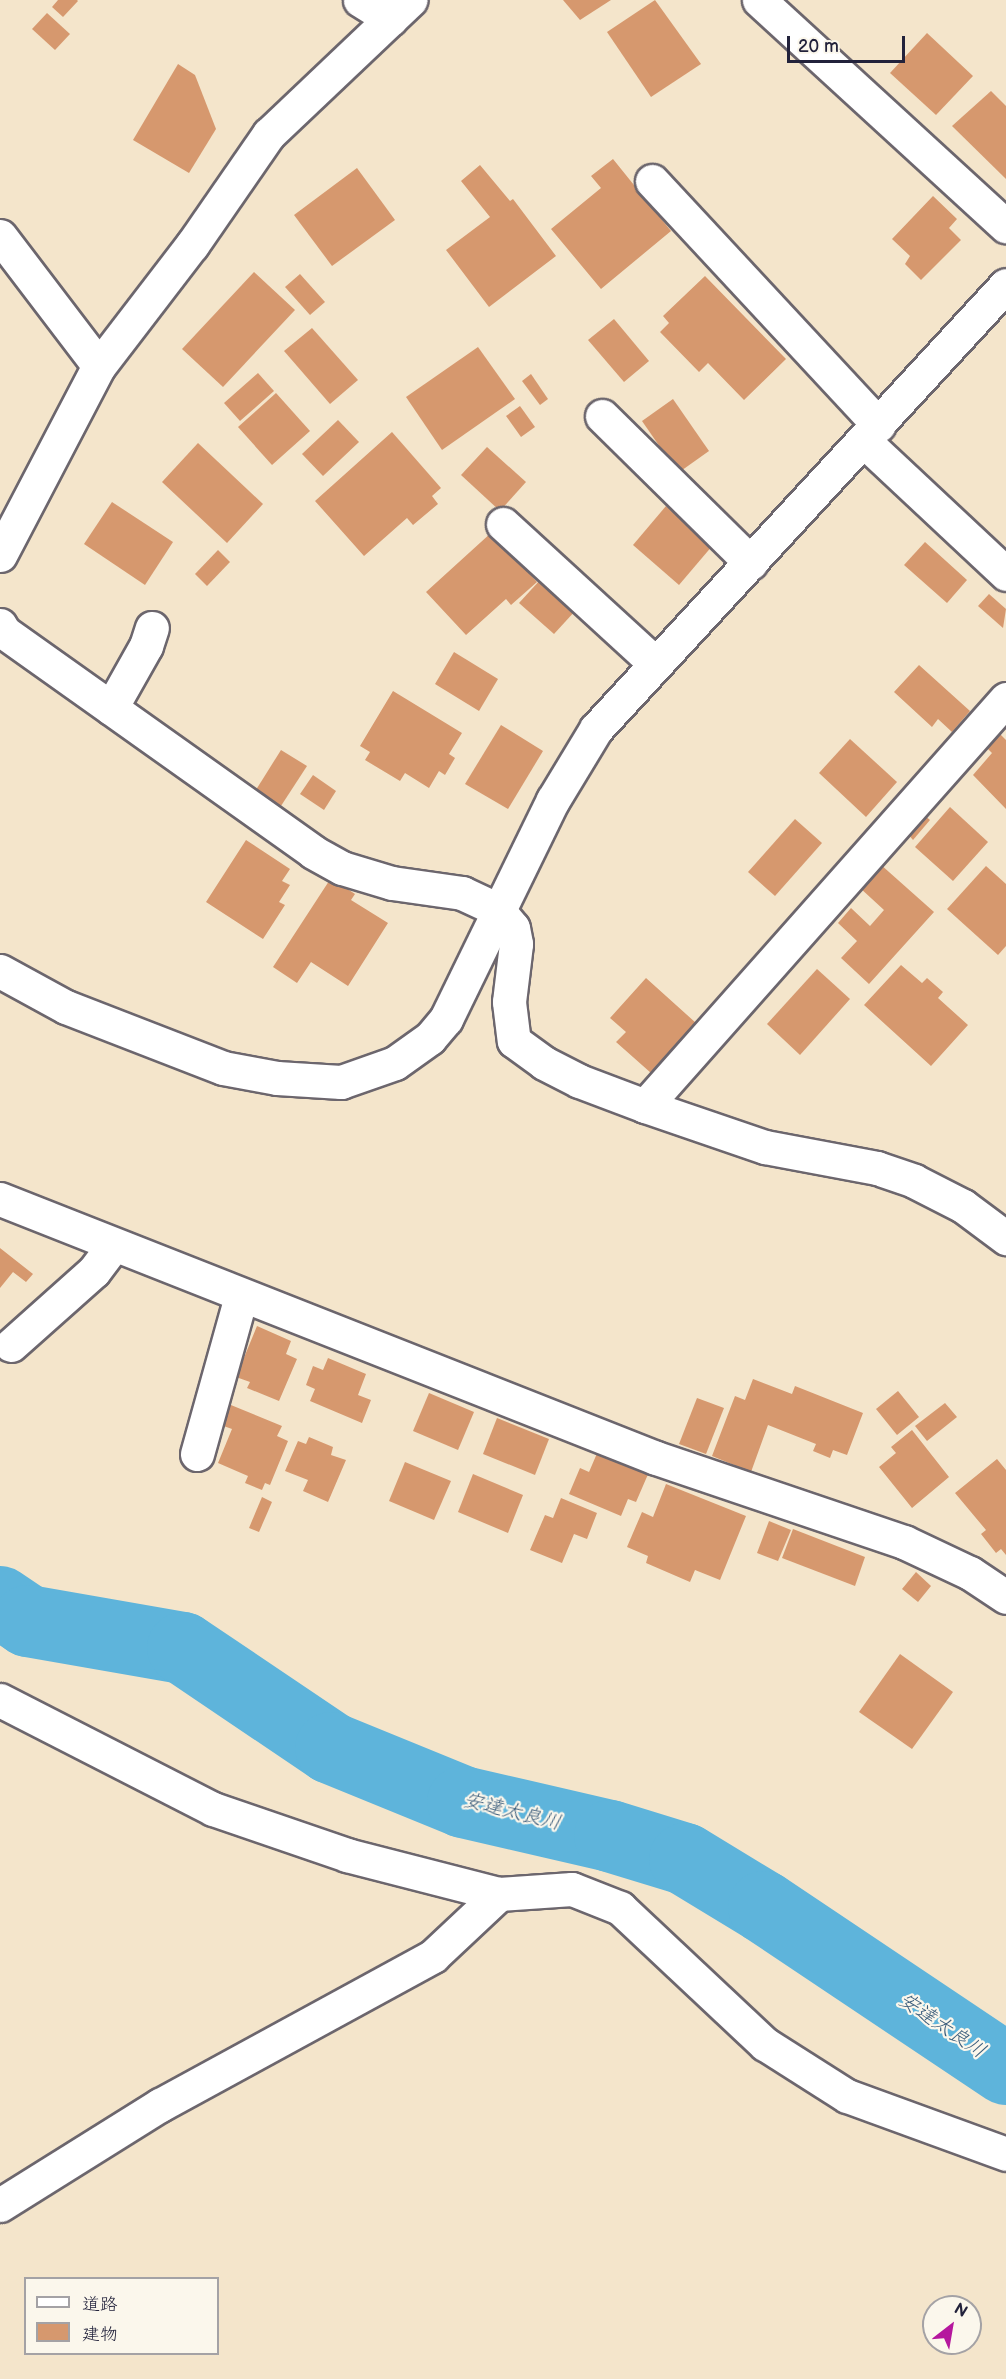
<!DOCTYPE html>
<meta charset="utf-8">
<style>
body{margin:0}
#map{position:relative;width:1006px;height:2379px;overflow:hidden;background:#f4e5cb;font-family:"Balsamiq Sans","Klee One",sans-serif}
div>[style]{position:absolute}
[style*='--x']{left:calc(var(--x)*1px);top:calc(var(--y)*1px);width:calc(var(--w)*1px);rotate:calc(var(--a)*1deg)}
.river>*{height:72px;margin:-36px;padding:0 36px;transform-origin:36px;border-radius:36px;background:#5eb4db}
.building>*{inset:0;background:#d6986e}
.roads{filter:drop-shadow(2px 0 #6c666d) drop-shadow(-2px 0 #6c666d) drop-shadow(0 2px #6c666d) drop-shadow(0 -2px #6c666d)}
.minor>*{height:33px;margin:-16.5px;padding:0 16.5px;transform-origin:16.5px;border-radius:16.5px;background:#fff}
span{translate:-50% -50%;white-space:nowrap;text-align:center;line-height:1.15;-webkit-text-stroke:4.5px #fbf7ec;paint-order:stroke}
.water-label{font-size:20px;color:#3a5c7b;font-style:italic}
.legend{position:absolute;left:24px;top:2277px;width:195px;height:78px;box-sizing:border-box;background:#fbf7ec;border:2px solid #a4a2a5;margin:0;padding:8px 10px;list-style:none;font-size:18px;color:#22223b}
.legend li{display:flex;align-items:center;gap:12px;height:30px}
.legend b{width:30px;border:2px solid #a4a2a5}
.north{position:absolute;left:922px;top:2295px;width:60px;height:60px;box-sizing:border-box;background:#fbf7ec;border:2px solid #a4a2a5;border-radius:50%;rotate:31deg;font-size:16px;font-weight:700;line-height:24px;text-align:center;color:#22223b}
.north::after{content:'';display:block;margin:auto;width:21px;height:27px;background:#b5179e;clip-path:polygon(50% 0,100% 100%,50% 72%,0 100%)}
.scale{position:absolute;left:787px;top:36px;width:118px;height:27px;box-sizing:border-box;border:3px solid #22223b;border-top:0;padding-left:8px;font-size:18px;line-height:21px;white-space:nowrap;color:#22223b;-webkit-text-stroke:4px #fbf7ec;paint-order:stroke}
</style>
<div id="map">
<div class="river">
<div style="--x:0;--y:1602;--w:34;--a:34"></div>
<div style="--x:28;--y:1621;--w:157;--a:9.9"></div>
<div style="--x:183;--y:1648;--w:179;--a:34"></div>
<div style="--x:331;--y:1748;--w:143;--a:22.2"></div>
<div style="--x:463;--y:1802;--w:151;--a:13"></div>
<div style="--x:610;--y:1836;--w:78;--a:17"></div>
<div style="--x:685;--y:1859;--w:92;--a:31.3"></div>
<div style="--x:764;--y:1907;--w:291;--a:33.8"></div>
</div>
<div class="building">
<div style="clip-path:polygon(58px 0,77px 0,78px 1px,63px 17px,52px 7px)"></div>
<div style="clip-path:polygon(563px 0,611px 0,580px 20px)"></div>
<div style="clip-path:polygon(655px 0,701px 64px,651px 97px,607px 32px)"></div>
<div style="clip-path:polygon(47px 13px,70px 34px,55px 50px,32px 29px)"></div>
<div style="clip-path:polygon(927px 33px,973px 76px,936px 115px,890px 73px)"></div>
<div style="clip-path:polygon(178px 64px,195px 75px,216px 129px,189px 173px,133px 140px)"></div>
<div style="clip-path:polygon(991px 91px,1006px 106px,1006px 179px,952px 126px)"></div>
<div style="clip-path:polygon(613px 159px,671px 231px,601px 289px,551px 229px,601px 188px,591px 176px)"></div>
<div style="clip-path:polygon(480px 165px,510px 201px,513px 199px,556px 256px,489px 307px,446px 250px,490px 217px,461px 181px)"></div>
<div style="clip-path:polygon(357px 168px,395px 220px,332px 266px,294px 215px)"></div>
<div style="clip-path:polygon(933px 196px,957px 219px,949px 228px,961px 240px,921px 280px,905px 264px,910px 256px,892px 239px)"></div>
<div style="clip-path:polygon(254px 272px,295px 310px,223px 387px,182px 349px)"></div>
<div style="clip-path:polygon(300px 274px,325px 302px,310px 315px,285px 287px)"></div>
<div style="clip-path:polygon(705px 276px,786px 359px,744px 400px,708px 363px,699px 372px,660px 332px,669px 323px,663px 316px)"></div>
<div style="clip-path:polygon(614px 319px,649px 361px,624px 382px,588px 340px)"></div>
<div style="clip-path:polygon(312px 328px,358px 380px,330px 404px,284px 351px)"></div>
<div style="clip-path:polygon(478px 347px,515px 399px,442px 450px,406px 397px)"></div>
<div style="clip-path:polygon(258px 373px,274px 391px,240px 421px,224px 403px)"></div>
<div style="clip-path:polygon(531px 374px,548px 399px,540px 405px,522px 381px)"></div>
<div style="clip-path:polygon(276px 393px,310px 431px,272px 465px,238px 427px)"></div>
<div style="clip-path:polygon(673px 399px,709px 451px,678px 473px,642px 421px)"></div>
<div style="clip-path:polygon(520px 406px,535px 427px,521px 437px,506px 416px)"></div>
<div style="clip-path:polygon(338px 420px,359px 442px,323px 476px,302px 454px)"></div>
<div style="clip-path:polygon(392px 432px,441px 488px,432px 496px,438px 504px,413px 525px,407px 518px,364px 556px,315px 501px)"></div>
<div style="clip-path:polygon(198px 443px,263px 504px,227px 543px,162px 482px)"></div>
<div style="clip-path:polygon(487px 447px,526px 482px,500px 511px,461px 475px)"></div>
<div style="clip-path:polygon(112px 502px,173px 542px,145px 585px,84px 544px)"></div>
<div style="clip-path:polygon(666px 506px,713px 545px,679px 585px,633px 545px)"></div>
<div style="clip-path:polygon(492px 532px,537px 582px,511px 605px,506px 599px,466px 635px,426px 592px)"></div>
<div style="clip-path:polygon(925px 542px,967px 580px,947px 603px,904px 565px)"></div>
<div style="clip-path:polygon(218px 550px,230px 562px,207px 586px,195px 574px)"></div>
<div style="clip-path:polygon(541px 579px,576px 610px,554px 634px,519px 603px)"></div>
<div style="clip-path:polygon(989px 594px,1006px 609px,1003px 628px,978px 606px)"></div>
<div style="clip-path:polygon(454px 652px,498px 679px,479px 711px,435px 684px)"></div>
<div style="clip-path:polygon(919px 665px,970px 711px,952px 732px,938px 719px,932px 727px,894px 692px)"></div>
<div style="clip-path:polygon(393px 691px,462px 733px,449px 754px,455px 758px,445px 775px,439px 771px,429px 788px,405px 773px,400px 781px,365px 760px,370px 752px,360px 746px)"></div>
<div style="clip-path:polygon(501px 725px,543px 751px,508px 809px,465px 784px)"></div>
<div style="clip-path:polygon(999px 733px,1006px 740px,1006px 809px,973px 775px,992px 753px,986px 747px)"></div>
<div style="clip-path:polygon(850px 739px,897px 782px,866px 817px,819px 773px)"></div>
<div style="clip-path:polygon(281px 750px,307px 766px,279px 809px,254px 793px)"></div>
<div style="clip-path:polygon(313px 775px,336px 791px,324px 810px,300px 794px)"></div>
<div style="clip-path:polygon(950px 807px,988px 842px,953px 881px,915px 847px)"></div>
<div style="clip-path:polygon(924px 815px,930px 820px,913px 840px,908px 834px)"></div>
<div style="clip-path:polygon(795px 819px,822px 843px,775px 896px,748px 872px)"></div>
<div style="clip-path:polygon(246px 840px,290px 869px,282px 881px,290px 885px,279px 902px,285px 905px,263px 939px,206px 902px)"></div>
<div style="clip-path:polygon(880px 864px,934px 912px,869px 984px,841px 958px,857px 941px,838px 923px,851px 908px,870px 926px,884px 910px,859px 887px)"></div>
<div style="clip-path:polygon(986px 866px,1006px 884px,1006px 946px,998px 955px,947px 909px)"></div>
<div style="clip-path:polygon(331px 878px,355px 894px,351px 900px,388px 923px,348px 986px,311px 962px,297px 983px,273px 967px)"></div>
<div style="clip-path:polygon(901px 965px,922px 983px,927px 978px,943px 992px,938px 998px,968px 1025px,931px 1066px,864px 1005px)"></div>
<div style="clip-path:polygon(817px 969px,850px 999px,800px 1055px,767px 1024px)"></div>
<div style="clip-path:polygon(646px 978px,696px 1023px,651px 1073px,616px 1042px,626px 1032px,610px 1018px)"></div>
<div style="clip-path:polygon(0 1248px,33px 1274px,26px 1282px,13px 1272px,0 1288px)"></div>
<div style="clip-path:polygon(257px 1326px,291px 1341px,286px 1354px,297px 1359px,279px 1401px,247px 1388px,250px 1382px,236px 1377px)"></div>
<div style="clip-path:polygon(328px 1358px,366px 1374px,358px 1395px,371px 1400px,362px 1423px,310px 1401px,315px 1389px,306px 1385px,313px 1366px,323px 1370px)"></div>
<div style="clip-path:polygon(753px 1379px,792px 1394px,795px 1386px,863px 1413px,847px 1455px,833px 1450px,830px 1458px,813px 1451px,816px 1444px,768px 1425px,751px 1472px,712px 1456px,735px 1396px,745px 1400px)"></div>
<div style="clip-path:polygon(898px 1391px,919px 1417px,897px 1435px,876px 1409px)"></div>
<div style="clip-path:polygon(429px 1393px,474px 1412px,458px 1450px,413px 1431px)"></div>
<div style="clip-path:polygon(697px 1398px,724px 1408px,706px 1454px,679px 1444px)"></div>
<div style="clip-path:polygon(226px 1403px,282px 1426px,277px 1436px,288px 1441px,270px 1485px,265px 1483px,262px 1490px,245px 1483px,248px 1476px,218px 1463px,232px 1429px,218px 1424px)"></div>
<div style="clip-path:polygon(945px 1403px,957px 1417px,927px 1441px,915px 1426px)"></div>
<div style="clip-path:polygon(497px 1418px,549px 1439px,535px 1475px,483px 1454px)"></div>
<div style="clip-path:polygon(912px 1430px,949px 1477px,912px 1508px,879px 1467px,896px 1453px,891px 1447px)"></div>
<div style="clip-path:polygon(309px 1437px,333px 1447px,331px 1455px,346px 1460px,328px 1502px,303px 1491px,308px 1480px,285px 1471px,298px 1441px,306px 1444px)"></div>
<div style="clip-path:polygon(598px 1451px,649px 1472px,636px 1502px,628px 1499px,621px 1516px,569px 1494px,580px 1468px,589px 1472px)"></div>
<div style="clip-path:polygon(997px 1459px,1006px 1470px,1006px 1555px,1001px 1549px,996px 1553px,981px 1534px,986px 1530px,955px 1493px)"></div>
<div style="clip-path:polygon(405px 1462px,451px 1481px,434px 1520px,389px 1501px)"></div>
<div style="clip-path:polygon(473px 1474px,523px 1495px,508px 1533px,458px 1512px)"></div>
<div style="clip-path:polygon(666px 1484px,746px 1516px,720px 1580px,695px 1570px,690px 1582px,646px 1563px,648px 1556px,627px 1547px,642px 1512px,653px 1517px)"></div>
<div style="clip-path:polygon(262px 1497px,272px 1502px,259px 1532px,249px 1528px)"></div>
<div style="clip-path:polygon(561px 1498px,597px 1513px,587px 1539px,574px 1534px,562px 1563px,530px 1550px,545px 1515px,553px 1518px)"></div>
<div style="clip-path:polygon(769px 1521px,791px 1530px,778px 1561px,757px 1553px)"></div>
<div style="clip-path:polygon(793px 1529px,865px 1557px,855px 1586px,782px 1558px)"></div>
<div style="clip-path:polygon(916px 1572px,931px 1586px,918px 1602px,902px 1589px)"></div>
<div style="clip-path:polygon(900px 1654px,953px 1692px,912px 1749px,859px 1712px)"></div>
</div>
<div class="roads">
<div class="minor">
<div style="--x:360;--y:0;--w:36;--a:32"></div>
<div style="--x:759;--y:0;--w:335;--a:42.5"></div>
<div style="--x:652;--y:181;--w:333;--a:47.1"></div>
<div style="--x:0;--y:236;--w:163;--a:52.7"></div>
<div style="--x:602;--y:416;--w:209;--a:44.6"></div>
<div style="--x:863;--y:440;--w:196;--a:43.1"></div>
<div style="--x:503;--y:524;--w:207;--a:42.5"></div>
<div style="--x:0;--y:555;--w:213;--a:-62.4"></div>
<div style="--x:99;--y:366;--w:153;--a:-52.5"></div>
<div style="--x:192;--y:245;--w:135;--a:-55.3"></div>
<div style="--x:269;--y:134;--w:195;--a:-43.5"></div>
<div style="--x:0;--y:625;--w:8;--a:60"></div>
<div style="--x:4;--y:632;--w:379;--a:35.4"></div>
<div style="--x:313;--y:852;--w:33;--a:29"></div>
<div style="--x:342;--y:868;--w:52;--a:16.7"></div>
<div style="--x:392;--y:883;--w:71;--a:8.1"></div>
<div style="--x:462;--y:893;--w:40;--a:25"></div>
<div style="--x:498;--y:910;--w:23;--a:50"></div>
<div style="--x:513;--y:928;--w:16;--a:79"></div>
<div style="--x:516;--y:944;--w:58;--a:96.9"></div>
<div style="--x:509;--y:1002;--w:39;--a:83"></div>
<div style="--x:514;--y:1041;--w:37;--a:36"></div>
<div style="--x:544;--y:1063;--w:39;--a:27"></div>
<div style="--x:579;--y:1081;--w:71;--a:20.7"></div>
<div style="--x:645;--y:1106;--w:544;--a:-48.43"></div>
<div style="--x:111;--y:708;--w:71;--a:-60.6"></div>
<div style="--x:146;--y:646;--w:19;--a:-72"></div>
<div style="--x:0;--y:971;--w:75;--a:28.6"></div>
<div style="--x:66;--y:1007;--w:168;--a:21.2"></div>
<div style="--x:223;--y:1068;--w:55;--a:10.5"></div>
<div style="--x:277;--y:1078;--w:64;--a:3.6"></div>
<div style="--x:341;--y:1082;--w:57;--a:-19.4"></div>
<div style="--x:395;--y:1063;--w:43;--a:-35.5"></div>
<div style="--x:430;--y:1038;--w:25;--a:-50"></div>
<div style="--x:446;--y:1019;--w:244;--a:-64"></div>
<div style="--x:553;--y:800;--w:83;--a:-58.8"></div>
<div style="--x:596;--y:729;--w:604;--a:-47.28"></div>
<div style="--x:645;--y:1106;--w:127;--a:18.9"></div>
<div style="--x:765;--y:1147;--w:114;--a:10.6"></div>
<div style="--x:877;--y:1168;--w:39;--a:19"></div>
<div style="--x:914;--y:1181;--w:55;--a:27"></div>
<div style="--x:963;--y:1206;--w:54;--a:36.7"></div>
<div style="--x:0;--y:1199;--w:705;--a:21.54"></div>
<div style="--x:656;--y:1458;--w:262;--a:18.7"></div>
<div style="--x:904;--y:1542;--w:73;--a:25.2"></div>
<div style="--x:970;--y:1573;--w:43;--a:33.7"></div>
<div style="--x:11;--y:1345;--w:111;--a:-41.7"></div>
<div style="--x:94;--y:1271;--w:31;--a:-53"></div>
<div style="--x:197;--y:1454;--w:164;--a:-74.4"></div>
<div style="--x:0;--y:1700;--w:239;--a:27.1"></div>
<div style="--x:213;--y:1809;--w:142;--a:18.9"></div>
<div style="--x:347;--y:1855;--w:157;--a:14.4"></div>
<div style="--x:0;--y:2205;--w:189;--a:-32"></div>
<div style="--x:160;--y:2105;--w:311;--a:-28.6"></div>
<div style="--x:433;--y:1956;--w:91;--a:-43.2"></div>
<div style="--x:499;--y:1894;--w:73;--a:-3.9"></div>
<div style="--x:572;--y:1889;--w:52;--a:21.6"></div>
<div style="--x:620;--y:1908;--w:199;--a:43.2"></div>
<div style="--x:765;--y:2044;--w:97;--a:32.4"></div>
<div style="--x:847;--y:2096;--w:169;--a:20"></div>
</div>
</div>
<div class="water-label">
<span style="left:512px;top:1812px;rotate:14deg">安達太良川</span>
<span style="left:942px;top:2026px;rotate:34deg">安達太良川</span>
</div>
<ul class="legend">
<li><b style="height:8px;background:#fff"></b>道路</li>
<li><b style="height:16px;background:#d6986e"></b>建物</li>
</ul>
<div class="north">N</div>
<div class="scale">20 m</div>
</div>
